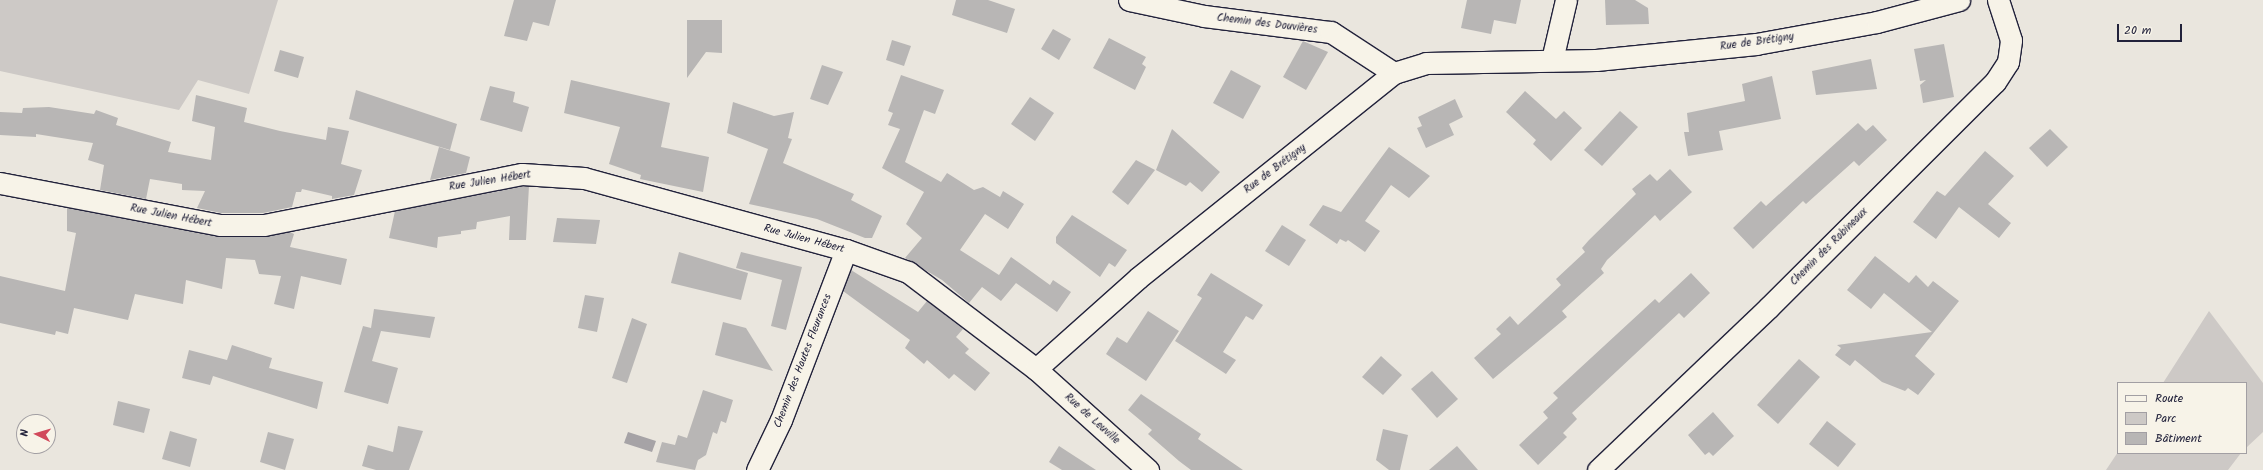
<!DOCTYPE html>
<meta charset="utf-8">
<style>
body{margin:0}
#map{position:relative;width:2263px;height:470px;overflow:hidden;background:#eae6de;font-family:Kalam,sans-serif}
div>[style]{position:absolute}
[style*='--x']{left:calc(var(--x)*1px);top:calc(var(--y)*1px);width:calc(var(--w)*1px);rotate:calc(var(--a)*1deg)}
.green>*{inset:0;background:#cdc9c6}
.water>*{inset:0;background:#a6a3a6}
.building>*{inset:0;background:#b8b6b5}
.roads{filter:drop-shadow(1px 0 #22223b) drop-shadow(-1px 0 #22223b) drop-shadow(0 1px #22223b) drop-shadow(0 -1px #22223b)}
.minor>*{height:21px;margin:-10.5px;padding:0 10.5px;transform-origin:10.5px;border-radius:10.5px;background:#f7f3e8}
span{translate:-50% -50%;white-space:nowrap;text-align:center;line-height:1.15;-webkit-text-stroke:4px #f7f3e8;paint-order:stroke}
.street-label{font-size:11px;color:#22223b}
.legend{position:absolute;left:2117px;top:382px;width:130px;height:72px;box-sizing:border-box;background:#f7f3e8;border:1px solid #a29fa3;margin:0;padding:5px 7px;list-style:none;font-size:12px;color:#22223b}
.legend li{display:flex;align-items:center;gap:8px;height:20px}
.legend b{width:20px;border:1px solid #a29fa3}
.north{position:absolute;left:16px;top:414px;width:40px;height:40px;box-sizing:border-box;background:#f7f3e8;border:1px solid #a29fa3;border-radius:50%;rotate:275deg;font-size:11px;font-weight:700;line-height:16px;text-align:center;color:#22223b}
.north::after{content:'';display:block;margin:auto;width:14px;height:18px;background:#d1495b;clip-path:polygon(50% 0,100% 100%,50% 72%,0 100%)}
.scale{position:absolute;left:2117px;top:24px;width:65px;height:18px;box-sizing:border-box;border:2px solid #22223b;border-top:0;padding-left:5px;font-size:12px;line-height:14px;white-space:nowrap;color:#22223b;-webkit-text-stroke:3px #f7f3e8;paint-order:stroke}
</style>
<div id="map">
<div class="green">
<div style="clip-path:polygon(0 0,278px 0,249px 94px,198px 80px,179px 110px,0 71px)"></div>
<div style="clip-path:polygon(2209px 311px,2263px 383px,2263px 432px,2246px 448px,2246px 383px,2163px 383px)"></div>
<div style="clip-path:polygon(2118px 452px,2118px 453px,2241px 453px,2228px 470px,2106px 470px)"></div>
</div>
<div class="water">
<div style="clip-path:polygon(628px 432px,656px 441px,652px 452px,624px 443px)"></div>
</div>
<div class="building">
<div style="clip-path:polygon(514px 0,556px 0,549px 26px,533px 22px,527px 41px,504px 36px)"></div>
<div style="clip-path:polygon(956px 0,988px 0,1015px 9px,1007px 33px,952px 15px)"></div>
<div style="clip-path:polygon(1467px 0,1521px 0,1516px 24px,1494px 20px,1491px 34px,1461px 28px)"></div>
<div style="clip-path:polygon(1605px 0,1635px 0,1648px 8px,1649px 24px,1606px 25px)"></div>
<div style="clip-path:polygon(687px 20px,722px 20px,722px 53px,706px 52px,687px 78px)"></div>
<div style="clip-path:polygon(1053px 29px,1071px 39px,1059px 60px,1041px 49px)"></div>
<div style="clip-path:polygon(1109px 38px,1146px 57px,1142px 64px,1146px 67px,1135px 90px,1093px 68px)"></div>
<div style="clip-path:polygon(892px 40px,911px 46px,904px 66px,886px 60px)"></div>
<div style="clip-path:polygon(1303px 41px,1328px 52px,1306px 90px,1283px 77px)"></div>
<div style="clip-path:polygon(1944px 44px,1954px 97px,1923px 103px,1920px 85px,1926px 80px,1920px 81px,1914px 49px)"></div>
<div style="clip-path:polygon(280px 50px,304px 57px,298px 78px,274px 71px)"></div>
<div style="clip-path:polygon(1871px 59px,1877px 89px,1816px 95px,1812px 71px)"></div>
<div style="clip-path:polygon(822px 65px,843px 72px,828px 105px,810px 99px)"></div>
<div style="clip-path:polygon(1231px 70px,1261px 86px,1243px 119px,1213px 103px)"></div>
<div style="clip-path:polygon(901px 75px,944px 90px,935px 114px,924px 110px,905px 162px,941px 182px,947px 173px,974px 190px,983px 187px,1000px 197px,1003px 191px,1024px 204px,1008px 229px,985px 214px,960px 250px,999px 275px,1011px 257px,1050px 285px,1053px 280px,1071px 292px,1057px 312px,1016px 283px,1001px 301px,982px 287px,969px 303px,942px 280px,905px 258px,922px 238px,906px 224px,924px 192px,882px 168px,900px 129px,888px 125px,893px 113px,888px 111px)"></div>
<div style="clip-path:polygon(1772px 76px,1781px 119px,1719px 131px,1723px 150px,1688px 156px,1684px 132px,1689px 132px,1687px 113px,1745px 101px,1742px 84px)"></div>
<div style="clip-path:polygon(571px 80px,670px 103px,661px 147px,709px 157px,703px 192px,640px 179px,641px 175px,609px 164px,620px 127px,564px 113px)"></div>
<div style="clip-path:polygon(490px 86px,515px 92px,513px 102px,529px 107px,522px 132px,480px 120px)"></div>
<div style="clip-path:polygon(356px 90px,457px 124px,450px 150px,349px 119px)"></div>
<div style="clip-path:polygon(1525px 91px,1556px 119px,1564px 111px,1582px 128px,1551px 161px,1533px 144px,1536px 140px,1506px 112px)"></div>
<div style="clip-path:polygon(196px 95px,247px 108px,244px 122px,280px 131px,326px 140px,328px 127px,349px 131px,341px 164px,362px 170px,354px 195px,332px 199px,332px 196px,302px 189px,301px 192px,296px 192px,292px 207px,263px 213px,221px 213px,197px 208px,205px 191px,182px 190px,182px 184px,150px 179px,146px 199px,100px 190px,104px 165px,88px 160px,93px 143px,36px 134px,36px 137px,0 135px,0 112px,22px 113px,23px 108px,49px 107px,94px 114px,96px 110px,118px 118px,116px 125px,171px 142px,168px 152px,211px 160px,215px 127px,192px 121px)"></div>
<div style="clip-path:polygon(1030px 97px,1054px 113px,1035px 141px,1011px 124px)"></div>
<div style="clip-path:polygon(1455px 99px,1463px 117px,1449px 124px,1454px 135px,1426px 148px,1417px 128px,1422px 126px,1418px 117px)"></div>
<div style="clip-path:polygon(733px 102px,774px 116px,794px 112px,788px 138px,792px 139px,783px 163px,854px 194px,851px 200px,882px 216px,872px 238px,865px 238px,817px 219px,749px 204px,768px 149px,727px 133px)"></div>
<div style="clip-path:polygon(1620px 111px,1638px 127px,1602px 166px,1584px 150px)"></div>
<div style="clip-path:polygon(1858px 123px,1866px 131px,1873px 125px,1887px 140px,1859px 166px,1854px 161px,1806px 204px,1803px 201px,1753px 249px,1733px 228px,1761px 201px,1766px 206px)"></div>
<div style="clip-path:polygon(1172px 129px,1220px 172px,1202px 192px,1190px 182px,1186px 186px,1156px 170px)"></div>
<div style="clip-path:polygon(2050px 129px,2068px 147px,2047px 167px,2029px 148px)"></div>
<div style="clip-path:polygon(439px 147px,470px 157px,466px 173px,430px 180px)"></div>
<div style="clip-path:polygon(1389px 147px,1430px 176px,1409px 198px,1391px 185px,1365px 221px,1380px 231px,1365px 252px,1348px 240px,1346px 242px,1340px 239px,1337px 244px,1309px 225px,1323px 205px,1341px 212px)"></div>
<div style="clip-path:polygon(1985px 151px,2014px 176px,1988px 204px,2011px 223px,1999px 238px,1959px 207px,1936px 239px,1913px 222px,1937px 191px,1945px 196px)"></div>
<div style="clip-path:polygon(1136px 160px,1155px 170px,1128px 205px,1112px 192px)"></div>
<div style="clip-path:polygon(1670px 169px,1692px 192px,1660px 221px,1655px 215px,1607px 260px,1601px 269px,1604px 273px,1562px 311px,1567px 317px,1493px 379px,1474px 358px,1501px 334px,1496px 329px,1510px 316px,1518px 325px,1561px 285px,1556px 279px,1585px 252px,1582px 248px,1589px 240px,1636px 194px,1632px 189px,1650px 174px,1657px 181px)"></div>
<div style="clip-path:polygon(525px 186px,529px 186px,526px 240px,509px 240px,510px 216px,477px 222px,476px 229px,461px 231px,461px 234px,438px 237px,437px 248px,389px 238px,395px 211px)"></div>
<div style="clip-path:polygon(67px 208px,218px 237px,264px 237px,290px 232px,294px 234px,290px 247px,347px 259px,341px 285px,301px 276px,294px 309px,274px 304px,281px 276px,259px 274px,255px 260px,226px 258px,222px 289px,186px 280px,183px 304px,135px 294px,128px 320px,74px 308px,68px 334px,56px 331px,55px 335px,0 323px,0 276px,65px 291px,76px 233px,67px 231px)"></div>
<div style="clip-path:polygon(1072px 215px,1127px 250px,1115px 267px,1109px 263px,1100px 277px,1056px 243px,1056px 237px)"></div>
<div style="clip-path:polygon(557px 218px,600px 220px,596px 244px,553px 242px)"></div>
<div style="clip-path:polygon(1282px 225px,1306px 240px,1289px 266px,1265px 251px)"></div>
<div style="clip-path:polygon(679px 252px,748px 273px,741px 300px,671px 283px)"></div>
<div style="clip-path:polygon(741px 252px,802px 267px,786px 330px,771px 326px,782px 280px,736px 268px)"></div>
<div style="clip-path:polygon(1875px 256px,1909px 283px,1916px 275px,1928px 287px,1933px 281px,1959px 301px,1915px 356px,1935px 374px,1918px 395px,1908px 388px,1905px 391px,1882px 382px,1855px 360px,1850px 366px,1835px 355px,1841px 348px,1837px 345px,1932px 332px,1884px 293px,1871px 309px,1847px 290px)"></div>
<div style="clip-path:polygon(851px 270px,918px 312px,927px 301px,963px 329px,956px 337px,969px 349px,965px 353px,990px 373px,975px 391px,954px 374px,949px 379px,927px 360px,924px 364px,905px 348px,910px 340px,843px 291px)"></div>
<div style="clip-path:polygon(1211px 273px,1263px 305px,1253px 320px,1246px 316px,1223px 352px,1236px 360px,1226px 374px,1175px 341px,1202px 298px,1197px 295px)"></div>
<div style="clip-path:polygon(1691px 273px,1710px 293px,1684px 318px,1679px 313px,1572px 413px,1577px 419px,1563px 433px,1567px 437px,1538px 465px,1519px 445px,1548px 418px,1543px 412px,1558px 398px,1553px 393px,1655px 299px,1659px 303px)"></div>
<div style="clip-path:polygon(585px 295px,604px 298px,597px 332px,578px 328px)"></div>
<div style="clip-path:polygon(374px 309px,435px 317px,430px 338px,381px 331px,372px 361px,398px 368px,388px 404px,344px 392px,363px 326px,371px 328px)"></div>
<div style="clip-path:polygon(1148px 311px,1179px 331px,1146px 381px,1106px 354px,1117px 337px,1127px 343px)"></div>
<div style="clip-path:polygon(632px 318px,647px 324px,627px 383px,612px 378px)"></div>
<div style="clip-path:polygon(723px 322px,746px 328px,773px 371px,715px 355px)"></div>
<div style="clip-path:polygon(232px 345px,272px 358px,269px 368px,323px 382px,317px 409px,213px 376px,210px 385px,182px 378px,189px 350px,227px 360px)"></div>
<div style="clip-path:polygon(1381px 356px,1402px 375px,1383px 395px,1362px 377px)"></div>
<div style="clip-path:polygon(1799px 359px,1820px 377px,1778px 424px,1757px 405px)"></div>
<div style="clip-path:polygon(1432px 371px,1458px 399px,1437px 418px,1411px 389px)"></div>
<div style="clip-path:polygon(703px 390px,733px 400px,726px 423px,721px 421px,717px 434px,713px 432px,706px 455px,698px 460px,695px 470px,656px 462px,662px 442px,675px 445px,678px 435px,687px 438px)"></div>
<div style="clip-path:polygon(1141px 394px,1201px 434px,1198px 439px,1243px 470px,1191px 470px,1179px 461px,1148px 434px,1152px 430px,1128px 410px)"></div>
<div style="clip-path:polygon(118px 401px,150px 409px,144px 433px,113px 425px)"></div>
<div style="clip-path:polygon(1713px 412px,1734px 436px,1713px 456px,1709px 452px,1705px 455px,1688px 435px)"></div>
<div style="clip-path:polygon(1827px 421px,1856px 444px,1838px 467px,1809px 444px)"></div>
<div style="clip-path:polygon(398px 426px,423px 431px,409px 470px,376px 470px,362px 466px,368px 445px,393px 452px)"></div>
<div style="clip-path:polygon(1383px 429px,1408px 435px,1400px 470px,1389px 470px,1376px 460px)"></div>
<div style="clip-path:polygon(170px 431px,197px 439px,190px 467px,162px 459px)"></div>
<div style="clip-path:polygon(268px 432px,294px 439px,285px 470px,260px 462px)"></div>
<div style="clip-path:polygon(1059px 446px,1096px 470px,1062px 470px,1049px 462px)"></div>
<div style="clip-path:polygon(1457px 446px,1478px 470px,1429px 470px)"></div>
</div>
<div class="roads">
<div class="minor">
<div style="--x:1129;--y:0;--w:77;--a:12"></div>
<div style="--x:1204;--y:16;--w:128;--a:7.2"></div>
<div style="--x:1331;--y:32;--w:75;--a:33.1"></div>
<div style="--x:1552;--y:60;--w:62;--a:-76.9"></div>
<div style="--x:0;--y:183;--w:224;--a:10.8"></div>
<div style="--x:220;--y:225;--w:44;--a:0"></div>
<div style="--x:264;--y:225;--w:263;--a:-11.2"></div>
<div style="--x:522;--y:174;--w:62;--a:3.7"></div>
<div style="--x:584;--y:178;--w:272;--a:15.4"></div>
<div style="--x:846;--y:250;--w:66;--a:19.5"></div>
<div style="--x:908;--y:272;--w:161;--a:37.2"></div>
<div style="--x:1036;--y:369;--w:151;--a:42"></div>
<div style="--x:1036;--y:369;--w:137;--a:-41.7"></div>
<div style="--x:1138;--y:278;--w:328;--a:-38.7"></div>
<div style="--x:1394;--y:73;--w:34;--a:-17"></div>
<div style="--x:1426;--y:63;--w:170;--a:-1"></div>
<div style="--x:1596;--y:60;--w:161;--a:-5.7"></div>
<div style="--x:1756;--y:44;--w:123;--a:-10.3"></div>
<div style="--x:1877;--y:22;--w:85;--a:-15"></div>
<div style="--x:757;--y:470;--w:55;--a:-64.4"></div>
<div style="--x:781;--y:420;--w:182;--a:-69.1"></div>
<div style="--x:1598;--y:470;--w:235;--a:-43.6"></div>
<div style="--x:1768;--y:308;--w:320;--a:-44.9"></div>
<div style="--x:1995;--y:82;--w:24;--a:-57"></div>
<div style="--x:2008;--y:62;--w:22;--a:-82"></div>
<div style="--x:2011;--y:40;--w:42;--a:-108"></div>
</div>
</div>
<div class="street-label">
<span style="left:1267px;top:24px;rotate:7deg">Chemin des Douvières</span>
<span style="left:1757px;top:42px;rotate:-8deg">Rue de Brétigny</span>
<span style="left:1275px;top:169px;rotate:-37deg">Rue de Brétigny</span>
<span style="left:490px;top:181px;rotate:-9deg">Rue Julien Hébert</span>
<span style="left:171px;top:216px;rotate:11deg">Rue Julien Hébert</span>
<span style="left:804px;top:239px;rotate:15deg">Rue Julien Hébert</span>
<span style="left:1829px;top:247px;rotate:-45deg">Chemin des Robineaux</span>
<span style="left:803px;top:361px;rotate:-69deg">Chemin des Hautes Fleurances</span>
<span style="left:1092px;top:419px;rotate:42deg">Rue de Leuville</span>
</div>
<ul class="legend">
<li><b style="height:5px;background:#f7f3e8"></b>Route</li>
<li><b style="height:11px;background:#cdc9c6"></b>Parc</li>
<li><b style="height:11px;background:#b8b6b5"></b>Bâtiment</li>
</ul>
<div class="north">N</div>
<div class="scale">20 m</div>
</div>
